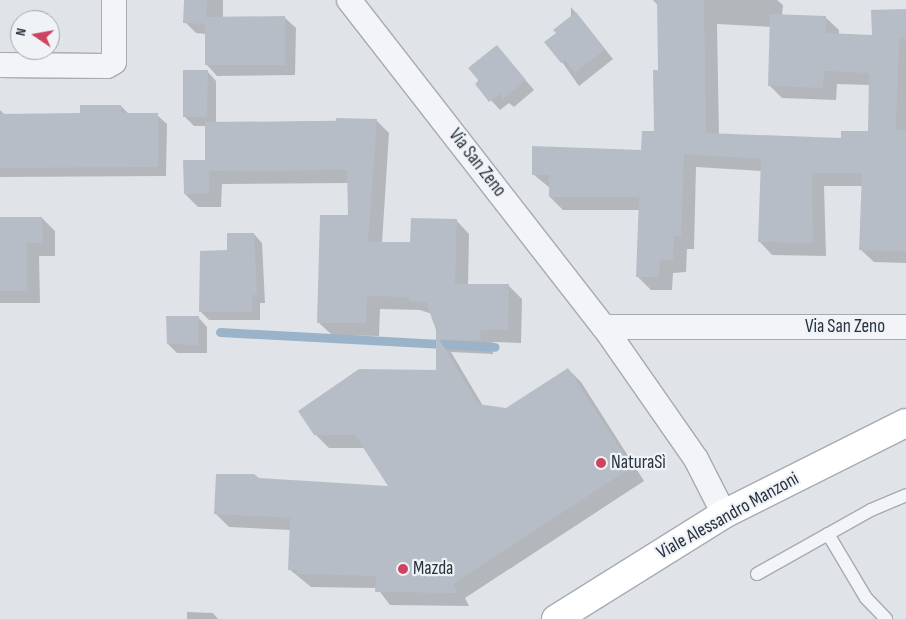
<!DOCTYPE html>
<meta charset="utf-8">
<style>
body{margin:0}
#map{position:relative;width:906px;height:619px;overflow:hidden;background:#e0e4e9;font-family:"Sofia Sans Condensed",sans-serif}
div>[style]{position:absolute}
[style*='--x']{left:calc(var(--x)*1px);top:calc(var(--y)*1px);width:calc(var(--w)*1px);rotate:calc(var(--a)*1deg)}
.shadow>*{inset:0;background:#0003}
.stream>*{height:9px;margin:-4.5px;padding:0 4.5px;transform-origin:4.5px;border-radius:4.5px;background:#9bb3c9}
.building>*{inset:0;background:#b7bdc6}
.roads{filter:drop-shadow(1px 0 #a5abb3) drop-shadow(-1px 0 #a5abb3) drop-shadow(0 1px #a5abb3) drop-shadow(0 -1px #a5abb3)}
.lane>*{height:12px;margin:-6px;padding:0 6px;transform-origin:6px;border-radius:6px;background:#f3f4f7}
.street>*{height:24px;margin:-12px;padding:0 12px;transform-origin:12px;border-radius:12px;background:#f3f4f7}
.primary>*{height:28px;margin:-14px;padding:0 14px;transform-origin:14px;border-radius:14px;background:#fff}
.dots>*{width:14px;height:14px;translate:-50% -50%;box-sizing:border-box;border:2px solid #eff3f6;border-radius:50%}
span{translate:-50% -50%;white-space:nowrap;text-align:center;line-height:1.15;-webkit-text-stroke:4.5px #eff3f6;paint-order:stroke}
.street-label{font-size:19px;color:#283240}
.poi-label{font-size:19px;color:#283240}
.left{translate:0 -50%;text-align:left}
.north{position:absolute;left:10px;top:10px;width:50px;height:50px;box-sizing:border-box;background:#eff3f6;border:1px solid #9fa6ad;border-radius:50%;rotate:282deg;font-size:14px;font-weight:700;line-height:20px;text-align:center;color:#283240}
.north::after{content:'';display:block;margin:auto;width:18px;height:22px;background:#ce4460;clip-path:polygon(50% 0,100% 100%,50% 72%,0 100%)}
</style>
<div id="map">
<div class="shadow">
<div style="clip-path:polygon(185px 0,223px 0,223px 18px,285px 18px,296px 28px,295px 75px,217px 76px,207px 65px,206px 34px,196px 33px,185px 22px)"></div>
<div style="clip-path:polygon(evenodd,653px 0,777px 0,783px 5px,782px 16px,825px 17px,839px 30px,839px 35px,873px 36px,906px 11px,906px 263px,874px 262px,860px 249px,863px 186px,824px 186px,826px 256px,772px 255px,759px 241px,762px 171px,696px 167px,694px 249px,687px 249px,686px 272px,673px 273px,672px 290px,651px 290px,637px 276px,640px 210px,563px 210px,550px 197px,550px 188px,533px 174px,642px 152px,655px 133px,659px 71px,658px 5px,653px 0,717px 24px,771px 27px,769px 85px,782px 98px,836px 100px,837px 84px,870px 85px,869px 133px,842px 139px,719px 135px,717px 24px)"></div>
<div style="clip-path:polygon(571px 7px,613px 59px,579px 86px,562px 62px,571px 35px)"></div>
<div style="clip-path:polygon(497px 47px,534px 90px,514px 107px,509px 103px,500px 110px,476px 84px)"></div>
<div style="clip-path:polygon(207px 71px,216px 81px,216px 123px,376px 120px,389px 133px,382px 243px,411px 243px,456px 220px,469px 234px,468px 285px,508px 285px,522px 299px,521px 343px,493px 342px,493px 354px,451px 352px,483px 406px,506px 409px,568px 369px,581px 382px,644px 481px,465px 598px,469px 606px,390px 605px,377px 588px,311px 587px,289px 569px,291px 530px,229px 527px,216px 514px,259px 479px,390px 487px,365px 448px,329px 448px,315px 434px,437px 371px,438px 329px,432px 314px,420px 310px,380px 309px,379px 336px,332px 335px,318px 322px,349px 216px,349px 183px,222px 184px,221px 207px,198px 207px,185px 194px,206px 161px,206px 126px,194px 126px,185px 117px)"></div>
<div style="clip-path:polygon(121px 106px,129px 114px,157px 115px,167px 124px,166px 176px,0 177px,0 110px,5px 115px,81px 114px)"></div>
<div style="clip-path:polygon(0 218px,42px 218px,55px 231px,55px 256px,39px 256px,40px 303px,0 303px)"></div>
<div style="clip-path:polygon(254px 234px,262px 243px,265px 303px,260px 303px,260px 320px,209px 320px,200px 311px,228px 252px)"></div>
<div style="clip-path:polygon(198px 317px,207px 327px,207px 353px,177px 353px,168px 344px)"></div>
<div style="clip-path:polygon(187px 612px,213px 613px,218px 619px,187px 619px)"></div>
</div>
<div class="stream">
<div style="--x:220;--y:332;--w:275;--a:3.1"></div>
</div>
<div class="building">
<div style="clip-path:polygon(184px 0,207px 0,206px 17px,285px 16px,285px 65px,205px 65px,205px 24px,183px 23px)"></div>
<div style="clip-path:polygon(657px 0,704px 0,706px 133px,841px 138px,841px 131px,868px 131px,869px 73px,824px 71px,823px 88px,768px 86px,770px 14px,826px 16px,826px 33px,872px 35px,871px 10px,906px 9px,906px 39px,899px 38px,896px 129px,906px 130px,906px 251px,859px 250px,862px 173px,812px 173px,813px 243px,758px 242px,761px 159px,684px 154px,681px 236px,674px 236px,673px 260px,660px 260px,659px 277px,636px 277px,639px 197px,549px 197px,549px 175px,532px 175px,532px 146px,641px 150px,642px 131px,654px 131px,653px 70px,658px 70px)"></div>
<div style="clip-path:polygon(576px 12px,605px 49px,575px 73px,565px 60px,561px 63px,544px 42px,556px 33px,553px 30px)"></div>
<div style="clip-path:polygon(497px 45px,526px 80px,503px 99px,500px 94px,489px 102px,475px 84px,479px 81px,468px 68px)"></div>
<div style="clip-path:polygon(183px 70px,208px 70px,207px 117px,183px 117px)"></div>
<div style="clip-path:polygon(80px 105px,121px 105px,121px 113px,158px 113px,158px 167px,0 168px,0 114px,80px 113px)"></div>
<div style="clip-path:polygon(336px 118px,377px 119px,368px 242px,410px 242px,411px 218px,457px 219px,455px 284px,509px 284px,508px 330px,480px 330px,481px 341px,439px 339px,478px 404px,506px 408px,568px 368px,632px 467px,453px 584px,458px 593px,375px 592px,376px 576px,296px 574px,297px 570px,288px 570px,290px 518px,214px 514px,216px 474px,254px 474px,259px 478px,388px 486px,355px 435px,314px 435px,298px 411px,359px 369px,436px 370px,436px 330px,426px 302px,409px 301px,409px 297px,367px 296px,366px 323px,317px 323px,320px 215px,348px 215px,347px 170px,209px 171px,209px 194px,184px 194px,183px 160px,205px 160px,205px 122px,336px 121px)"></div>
<div style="clip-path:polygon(0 217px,42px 217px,43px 243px,27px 243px,27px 291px,0 291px)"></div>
<div style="clip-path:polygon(227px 233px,254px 233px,257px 295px,252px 295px,252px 312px,199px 312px,200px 251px,227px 250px)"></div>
<div style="clip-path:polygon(166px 316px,199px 316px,198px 345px,167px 344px)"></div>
</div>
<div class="roads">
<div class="lane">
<div style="--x:828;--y:534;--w:74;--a:59.3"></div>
<div style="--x:866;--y:598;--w:29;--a:46"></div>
<div style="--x:757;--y:574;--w:131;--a:-29.3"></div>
<div style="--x:871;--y:510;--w:38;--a:-23"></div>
</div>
<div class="street">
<div style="--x:349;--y:0;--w:415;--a:52.1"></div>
<div style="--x:604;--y:327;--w:161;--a:55.1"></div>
<div style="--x:696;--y:459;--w:62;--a:63"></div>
<div style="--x:0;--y:65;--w:107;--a:0.5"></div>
<div style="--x:107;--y:66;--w:8;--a:-30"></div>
<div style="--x:114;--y:62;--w:62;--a:-90"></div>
<div style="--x:604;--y:327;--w:302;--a:0"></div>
</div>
<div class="primary">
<div style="--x:556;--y:619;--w:198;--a:-32"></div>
<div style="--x:724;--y:514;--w:203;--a:-26.6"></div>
</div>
</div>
<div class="dots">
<div style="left:601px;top:463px;background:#ce4460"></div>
<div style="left:403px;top:569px;background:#ce4460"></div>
</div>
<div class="street-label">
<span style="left:477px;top:163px;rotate:52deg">Via San Zeno</span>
<span style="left:845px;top:327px">Via San Zeno</span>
<span style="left:728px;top:516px;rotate:-29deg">Viale Alessandro Manzoni</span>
</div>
<div class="poi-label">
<span class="left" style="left:611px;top:463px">NaturaSì</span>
<span class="left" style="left:413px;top:569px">Mazda</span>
</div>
<div class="north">N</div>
</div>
